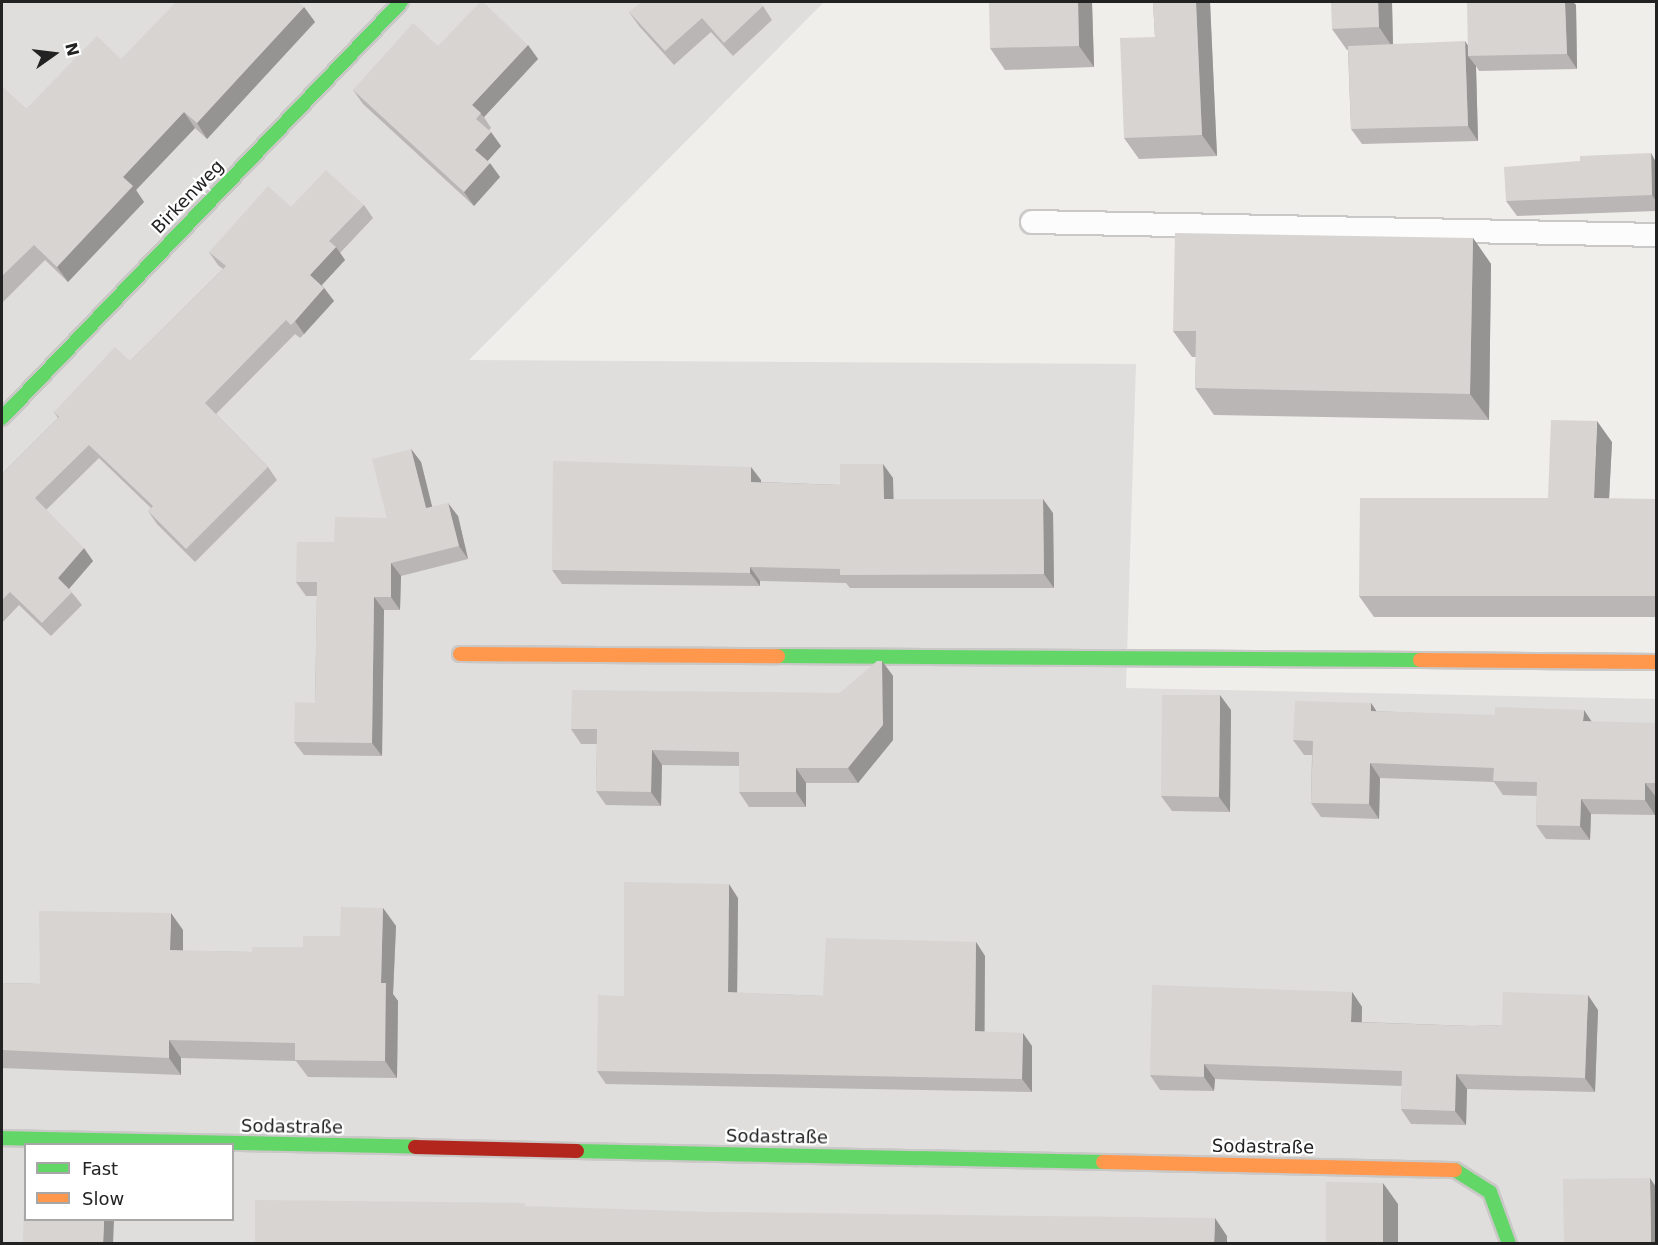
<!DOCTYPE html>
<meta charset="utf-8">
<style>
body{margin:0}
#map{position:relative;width:1658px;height:1245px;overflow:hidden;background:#f0eeeb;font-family:"DejaVu Sans",sans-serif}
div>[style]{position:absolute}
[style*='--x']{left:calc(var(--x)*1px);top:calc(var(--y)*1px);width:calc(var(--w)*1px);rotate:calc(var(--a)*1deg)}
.residential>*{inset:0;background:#dfdedc}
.roads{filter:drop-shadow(2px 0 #c9c8c7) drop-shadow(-2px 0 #c9c8c7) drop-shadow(0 2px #c9c8c7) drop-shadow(0 -2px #c9c8c7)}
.lane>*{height:22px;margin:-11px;padding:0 11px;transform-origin:11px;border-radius:11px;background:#fdfcfc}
.fast>*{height:14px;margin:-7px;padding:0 7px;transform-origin:7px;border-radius:7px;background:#63d668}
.slow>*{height:14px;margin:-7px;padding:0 7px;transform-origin:7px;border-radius:7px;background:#ff974d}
.jam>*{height:14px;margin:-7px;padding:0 7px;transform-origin:7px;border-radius:7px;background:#b3261e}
.wall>*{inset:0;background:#b9b6b5}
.shaded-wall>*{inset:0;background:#969493}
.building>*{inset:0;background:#d7d4d2}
span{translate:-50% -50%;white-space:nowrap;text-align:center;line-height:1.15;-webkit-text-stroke:4.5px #fff;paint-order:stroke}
.street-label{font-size:18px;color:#222}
.frame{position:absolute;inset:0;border:3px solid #222;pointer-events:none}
.legend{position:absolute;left:24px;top:1143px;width:210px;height:78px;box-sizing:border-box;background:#fff;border:2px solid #a7a7a7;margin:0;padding:8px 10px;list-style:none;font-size:18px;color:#222}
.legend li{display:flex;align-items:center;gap:12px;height:30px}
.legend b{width:30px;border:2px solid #a7a7a7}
.north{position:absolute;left:24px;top:24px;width:60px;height:60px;-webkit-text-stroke:4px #fff;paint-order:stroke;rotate:76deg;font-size:16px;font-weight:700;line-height:24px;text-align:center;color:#222}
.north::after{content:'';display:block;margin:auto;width:21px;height:27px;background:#222;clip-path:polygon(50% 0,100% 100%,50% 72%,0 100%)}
</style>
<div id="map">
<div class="residential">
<div style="clip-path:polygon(evenodd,2px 2px,824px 2px,469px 360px,1136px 364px,1126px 688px,1656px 699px,1656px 1243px,2px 1244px,2px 2px,26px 1144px,232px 1144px,232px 1220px,26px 1220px,26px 1144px)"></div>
</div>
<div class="roads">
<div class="lane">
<div style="--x:1032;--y:222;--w:624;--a:1.19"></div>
</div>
<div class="fast">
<div style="--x:2;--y:418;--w:576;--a:-46.19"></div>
<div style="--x:778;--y:656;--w:642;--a:0.36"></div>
<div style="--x:2;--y:1138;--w:413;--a:1.2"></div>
<div style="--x:577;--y:1151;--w:526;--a:1.2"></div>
<div style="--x:1455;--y:1170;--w:41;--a:32.2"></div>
<div style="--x:1490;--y:1192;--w:55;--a:69.9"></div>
</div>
<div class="slow">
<div style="--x:460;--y:654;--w:318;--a:0.4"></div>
<div style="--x:1420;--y:660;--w:236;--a:0.5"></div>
<div style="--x:1103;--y:1162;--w:352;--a:1.3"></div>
</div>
<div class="jam">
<div style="--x:415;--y:1147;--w:162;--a:1.4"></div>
</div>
</div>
<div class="wall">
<div style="clip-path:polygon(1092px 2px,1094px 67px,1005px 70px,990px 48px)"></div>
<div style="clip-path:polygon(1153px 2px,1210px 2px,1217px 156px,1139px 159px,1124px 138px,1155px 37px)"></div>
<div style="clip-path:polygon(1392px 2px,1393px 44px,1468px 46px,1565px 2px,1573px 2px,1576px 5px,1577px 69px,1479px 71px,1476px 66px,1478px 141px,1362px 144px,1351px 129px,1348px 50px,1347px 50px,1332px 29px)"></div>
<div style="clip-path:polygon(763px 6px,772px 20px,733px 56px,711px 32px,674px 65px,639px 26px,629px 12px)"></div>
<div style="clip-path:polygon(304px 7px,315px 22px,207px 139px,195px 128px,136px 190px,144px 202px,68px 282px,45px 260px,2px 303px,2px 87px,26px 109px,121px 59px)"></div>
<div style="clip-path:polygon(528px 45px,538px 59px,484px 117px,491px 128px,489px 130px,501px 146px,487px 161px,500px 177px,474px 206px,363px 104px,353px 90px,438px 46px)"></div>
<div style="clip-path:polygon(1656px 162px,1656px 211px,1517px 216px,1506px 201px)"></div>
<div style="clip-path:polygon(364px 205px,373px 218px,340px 253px,345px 260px,322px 285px,334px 301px,304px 334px,300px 338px,295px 334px,216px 414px,268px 467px,277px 480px,195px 562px,157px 524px,148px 511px,151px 508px,99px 458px,46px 510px,93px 561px,69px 589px,82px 605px,51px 636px,19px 605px,2px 623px,2px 474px,58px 418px,54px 412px,130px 361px,223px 269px,218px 265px,209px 252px,291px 207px)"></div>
<div style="clip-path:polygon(1473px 238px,1491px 264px,1489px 420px,1214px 415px,1195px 388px,1196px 357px,1192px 357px,1173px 331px)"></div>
<div style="clip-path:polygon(1612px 442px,1609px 499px,1656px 499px,1656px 617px,1374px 617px,1359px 596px,1548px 498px)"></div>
<div style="clip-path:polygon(411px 449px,421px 462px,432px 507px,458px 516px,468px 559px,401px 576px,400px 610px,384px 610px,382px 756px,304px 755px,294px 742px,315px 703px,317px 596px,306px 596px,296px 582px,334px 542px,387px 518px)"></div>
<div style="clip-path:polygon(893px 478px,893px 499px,1053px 513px,1054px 588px,850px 588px,846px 583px,760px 581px,760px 586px,562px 584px,552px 570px,761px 480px,761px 482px,840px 485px)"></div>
<div style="clip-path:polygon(882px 661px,893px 676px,893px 740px,858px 783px,806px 783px,806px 807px,749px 807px,739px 792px,739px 766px,662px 765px,661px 806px,606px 805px,596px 791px,597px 744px,581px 744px,571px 729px,840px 693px)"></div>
<div style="clip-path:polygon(1371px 703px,1376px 711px,1656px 725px,1656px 797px,1655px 815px,1591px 814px,1590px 840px,1546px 839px,1536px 825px,1537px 796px,1503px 795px,1494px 782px,1380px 778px,1379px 819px,1321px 817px,1311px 803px,1312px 755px,1304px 755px,1293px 740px)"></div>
<div style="clip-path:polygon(1231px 710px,1230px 812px,1172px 811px,1161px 796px)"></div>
<div style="clip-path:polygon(738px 898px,737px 993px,823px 996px,976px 942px,985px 956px,985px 1032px,1032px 1046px,1032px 1092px,606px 1084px,597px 1071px,624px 996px)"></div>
<div style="clip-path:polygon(383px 908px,396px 926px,393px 994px,398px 1001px,397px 1078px,308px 1077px,296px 1061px,181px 1058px,181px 1075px,2px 1068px,2px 983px,40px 984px,183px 930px,183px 951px,252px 952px,303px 947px,340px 936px)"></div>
<div style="clip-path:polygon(1352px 992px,1362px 1007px,1362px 1022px,1472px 1026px,1502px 1025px,1598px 1010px,1595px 1092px,1467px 1089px,1466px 1125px,1411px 1124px,1401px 1109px,1402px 1086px,1215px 1079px,1214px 1091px,1160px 1090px,1150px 1075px)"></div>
</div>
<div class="shaded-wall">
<div style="clip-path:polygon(1078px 2px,1092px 2px,1094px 67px,1079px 46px)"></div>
<div style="clip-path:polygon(1196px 2px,1210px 2px,1217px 156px,1202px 135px)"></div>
<div style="clip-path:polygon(1378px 2px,1392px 2px,1393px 48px,1379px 27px)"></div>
<div style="clip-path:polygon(1565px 2px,1573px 2px,1576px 5px,1577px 69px,1567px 54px)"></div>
<div style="clip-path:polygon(304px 7px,315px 22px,207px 139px,197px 123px)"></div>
<div style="clip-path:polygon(1465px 41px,1475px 56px,1468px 56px,1476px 66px,1478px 141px,1468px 126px)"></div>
<div style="clip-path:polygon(528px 45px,538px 59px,484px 117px,472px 105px)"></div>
<div style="clip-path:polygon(184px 112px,195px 128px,136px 190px,144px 202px,68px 282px,57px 267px,123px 177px)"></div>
<div style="clip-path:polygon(491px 132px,501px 146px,485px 164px,475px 150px)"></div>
<div style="clip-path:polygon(1651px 153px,1656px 162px,1656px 201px,1652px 195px)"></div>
<div style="clip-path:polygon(490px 163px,500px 177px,474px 206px,464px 192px)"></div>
<div style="clip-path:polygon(1473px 238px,1491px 264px,1489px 420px,1470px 394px)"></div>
<div style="clip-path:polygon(336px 247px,345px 260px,319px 288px,310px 275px)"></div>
<div style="clip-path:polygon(324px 288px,334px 301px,304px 334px,295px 321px)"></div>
<div style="clip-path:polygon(1597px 421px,1612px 442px,1608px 519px,1594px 498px)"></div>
<div style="clip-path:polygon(411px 449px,421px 462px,436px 522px,426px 508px)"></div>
<div style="clip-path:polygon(883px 464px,893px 478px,894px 513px,884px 499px)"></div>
<div style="clip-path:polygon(751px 467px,761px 480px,761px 496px,751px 482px)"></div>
<div style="clip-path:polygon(1043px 499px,1053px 513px,1054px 588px,1044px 574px)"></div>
<div style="clip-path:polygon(448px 503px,458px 516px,468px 559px,459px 546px)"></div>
<div style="clip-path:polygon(84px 548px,93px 561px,67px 591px,58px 578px)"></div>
<div style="clip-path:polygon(391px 563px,401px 576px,400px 610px,391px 597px)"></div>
<div style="clip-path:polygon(750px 567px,760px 581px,760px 586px,750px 573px)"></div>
<div style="clip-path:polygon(374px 597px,384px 610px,382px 756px,372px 743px)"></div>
<div style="clip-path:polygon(882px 661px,893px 676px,893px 740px,858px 783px,848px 768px)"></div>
<div style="clip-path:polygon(1220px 695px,1231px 710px,1230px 812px,1219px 797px)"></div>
<div style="clip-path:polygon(1371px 703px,1381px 718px,1371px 711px)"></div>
<div style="clip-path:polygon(1584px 710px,1594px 725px,1583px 721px)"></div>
<div style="clip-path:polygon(1656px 723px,1656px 785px,1655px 783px)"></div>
<div style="clip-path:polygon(652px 750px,662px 765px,661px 806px,651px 792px)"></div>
<div style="clip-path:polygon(1370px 763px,1380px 778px,1379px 819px,1369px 804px)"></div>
<div style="clip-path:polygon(796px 768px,806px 783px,806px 807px,796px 792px)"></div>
<div style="clip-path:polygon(1645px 783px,1656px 797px,1655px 815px,1645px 800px)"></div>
<div style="clip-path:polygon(1581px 799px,1591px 814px,1590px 840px,1580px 826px)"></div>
<div style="clip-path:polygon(729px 884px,738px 898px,737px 1005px,728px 992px)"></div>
<div style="clip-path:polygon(383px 908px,396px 926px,393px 994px,398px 1001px,397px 1078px,385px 1061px,381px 983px)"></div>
<div style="clip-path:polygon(171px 913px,183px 930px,183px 968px,170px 950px)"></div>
<div style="clip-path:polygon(976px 942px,985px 956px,984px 1045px,975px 1031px)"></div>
<div style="clip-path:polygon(1352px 992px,1362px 1007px,1361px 1037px,1351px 1022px)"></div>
<div style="clip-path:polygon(1588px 995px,1598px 1010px,1595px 1092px,1585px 1078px)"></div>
<div style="clip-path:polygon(1023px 1033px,1032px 1046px,1032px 1092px,1022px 1079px)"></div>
<div style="clip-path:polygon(169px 1040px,181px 1058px,181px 1075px,169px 1058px)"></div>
<div style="clip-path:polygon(1204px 1064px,1215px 1079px,1214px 1091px,1204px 1077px)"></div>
<div style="clip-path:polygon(1456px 1074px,1467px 1089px,1466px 1125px,1455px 1111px)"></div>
<div style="clip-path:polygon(1650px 1178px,1656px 1187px,1656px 1244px,1651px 1244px)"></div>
<div style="clip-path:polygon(1383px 1183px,1398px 1204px,1398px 1244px,1383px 1244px)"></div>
<div style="clip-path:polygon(1215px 1218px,1227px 1236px,1227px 1244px,1214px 1244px)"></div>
<div style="clip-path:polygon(104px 1220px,114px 1220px,113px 1244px,103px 1244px)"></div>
</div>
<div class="building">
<div style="clip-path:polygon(176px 2px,298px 2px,304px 7px,197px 123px,184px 112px,123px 177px,133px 186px,57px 267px,34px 245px,2px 276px,2px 86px,26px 109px,97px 36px,121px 59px)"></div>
<div style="clip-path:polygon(480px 2px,483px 2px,528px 45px,472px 105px,481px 113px,476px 119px,491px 132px,475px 150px,490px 163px,464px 192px,353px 90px,413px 23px,438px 46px)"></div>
<div style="clip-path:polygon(642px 2px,759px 2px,763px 6px,724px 43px,702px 18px,665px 51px,629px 12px)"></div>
<div style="clip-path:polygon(989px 2px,1078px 2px,1079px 46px,990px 48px)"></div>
<div style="clip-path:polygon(1153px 2px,1196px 2px,1202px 135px,1124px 138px,1120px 38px,1155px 37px)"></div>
<div style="clip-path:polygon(1331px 2px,1378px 2px,1379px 27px,1332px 29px)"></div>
<div style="clip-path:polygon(1467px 2px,1565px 2px,1567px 54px,1468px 56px)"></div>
<div style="clip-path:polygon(1465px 41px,1468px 126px,1351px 129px,1348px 46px)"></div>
<div style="clip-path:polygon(1651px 153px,1652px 195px,1506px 201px,1504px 167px,1580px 161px,1580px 156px)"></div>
<div style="clip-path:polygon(326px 170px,364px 205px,329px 241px,336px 247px,310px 275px,324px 288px,295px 321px,291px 325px,286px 320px,205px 403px,268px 467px,186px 549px,148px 511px,153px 506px,89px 445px,35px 498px,84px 548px,58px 578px,72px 592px,42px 623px,10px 592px,2px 600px,2px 474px,59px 417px,54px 412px,115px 347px,130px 361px,226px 266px,209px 252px,268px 186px,291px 207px)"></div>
<div style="clip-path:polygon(1175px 233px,1473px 238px,1470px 394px,1195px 388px,1196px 331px,1173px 331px)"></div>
<div style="clip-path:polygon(1551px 420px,1597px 421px,1594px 498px,1656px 499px,1656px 596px,1359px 596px,1360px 498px,1548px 498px)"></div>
<div style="clip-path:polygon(411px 449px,426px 508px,448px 503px,459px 546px,391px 563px,391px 597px,374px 597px,372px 743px,294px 742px,295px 702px,315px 703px,317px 582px,296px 582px,297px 542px,334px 542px,335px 517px,387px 518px,372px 459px)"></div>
<div style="clip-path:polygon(553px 461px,751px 467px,751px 482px,840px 485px,840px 464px,883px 464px,884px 499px,1043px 499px,1044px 574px,840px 575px,840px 569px,750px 567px,750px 573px,552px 570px)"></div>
<div style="clip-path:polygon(877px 661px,882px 661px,883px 725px,848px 768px,796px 768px,796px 792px,739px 792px,739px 752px,652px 750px,651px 792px,596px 791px,597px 729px,571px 729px,572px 690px,840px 693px)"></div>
<div style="clip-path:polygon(1162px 695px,1220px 695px,1219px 797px,1161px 796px)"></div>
<div style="clip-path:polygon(1295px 701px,1371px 703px,1371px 711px,1495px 715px,1495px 707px,1584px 710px,1583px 721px,1656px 723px,1655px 783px,1645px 783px,1645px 800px,1581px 799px,1580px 826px,1536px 825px,1537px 782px,1493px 781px,1494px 768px,1370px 763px,1369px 804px,1311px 803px,1313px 741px,1293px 740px)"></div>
<div style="clip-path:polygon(624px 882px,729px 884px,728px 992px,823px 996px,826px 938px,976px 942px,975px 1031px,1023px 1033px,1022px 1079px,597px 1071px,598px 995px,624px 996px)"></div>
<div style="clip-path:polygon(341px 907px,383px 908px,381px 983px,386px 983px,385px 1061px,295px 1060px,295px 1043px,169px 1040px,169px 1058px,2px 1050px,2px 983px,40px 984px,39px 911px,171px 913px,170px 950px,252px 952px,252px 947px,303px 947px,303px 936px,340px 936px)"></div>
<div style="clip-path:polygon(1152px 985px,1352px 992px,1351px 1022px,1472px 1026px,1502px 1025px,1503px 992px,1588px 995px,1585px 1078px,1456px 1074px,1455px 1111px,1401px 1109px,1402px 1071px,1204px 1064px,1204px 1077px,1150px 1075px)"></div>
<div style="clip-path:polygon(1650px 1178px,1651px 1244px,1564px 1244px,1563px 1179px)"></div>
<div style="clip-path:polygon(1326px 1182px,1383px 1183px,1383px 1244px,1326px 1244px)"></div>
<div style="clip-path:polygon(24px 1200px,26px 1200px,26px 1220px,104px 1220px,103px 1244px,23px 1244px)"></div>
<div style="clip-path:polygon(255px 1200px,525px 1203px,525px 1206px,712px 1212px,1215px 1218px,1214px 1244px,255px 1244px)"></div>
</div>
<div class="street-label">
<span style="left:188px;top:197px;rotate:-46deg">Birkenweg</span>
<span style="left:292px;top:1127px;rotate:1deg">Sodastraße</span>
<span style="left:777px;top:1137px;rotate:1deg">Sodastraße</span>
<span style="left:1263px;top:1147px;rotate:1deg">Sodastraße</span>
</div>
<div class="frame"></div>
<ul class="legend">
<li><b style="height:8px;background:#63d668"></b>Fast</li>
<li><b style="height:8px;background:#ff974d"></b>Slow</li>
</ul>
<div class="north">N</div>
</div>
